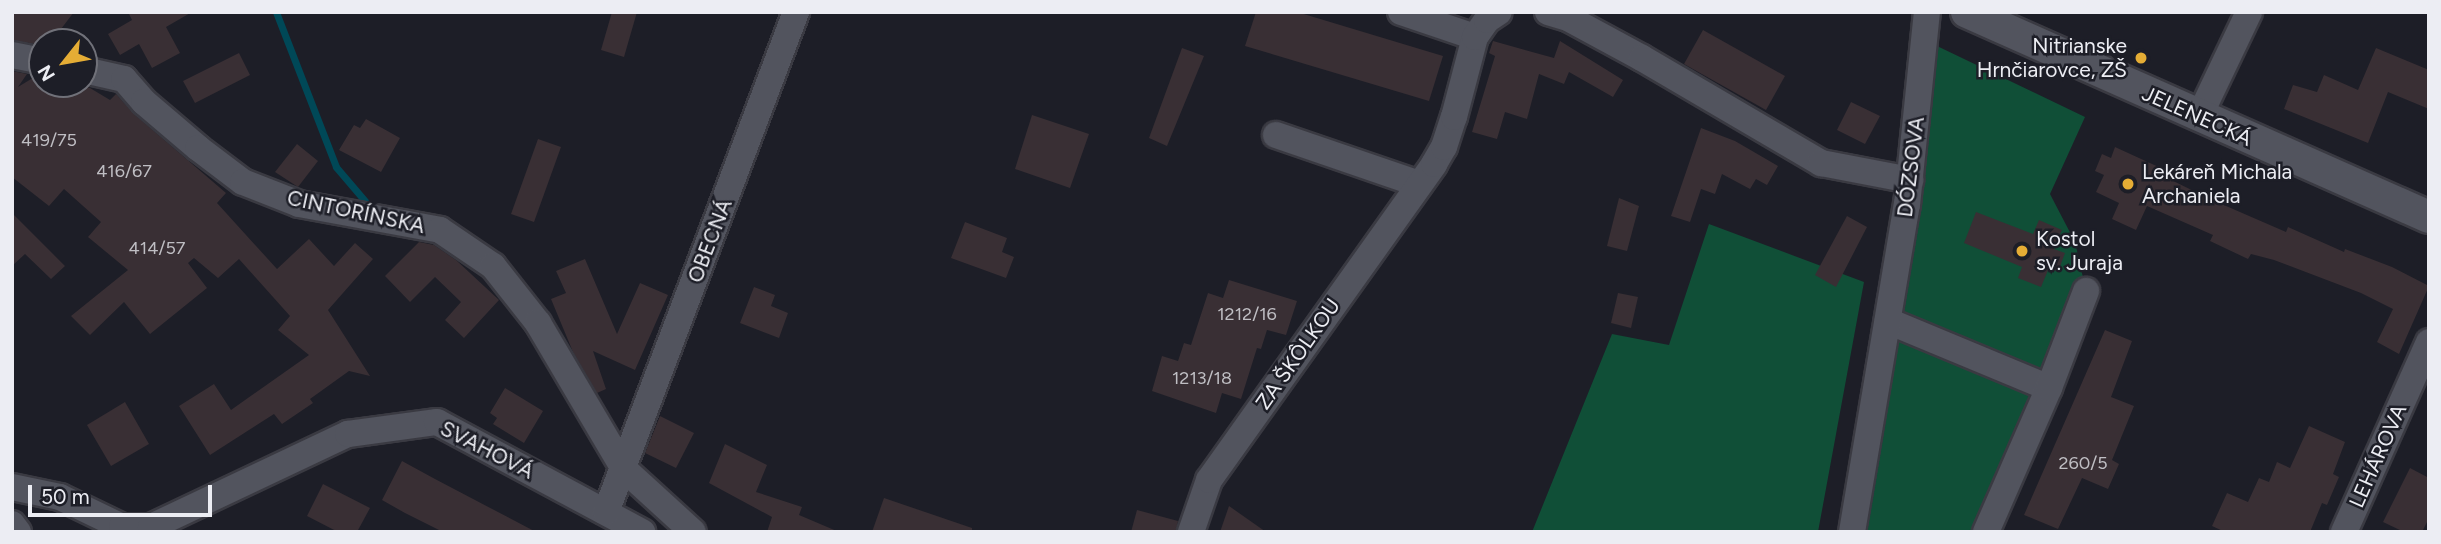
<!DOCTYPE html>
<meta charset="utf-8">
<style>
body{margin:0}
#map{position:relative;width:2441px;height:544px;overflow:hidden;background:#1d1e27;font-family:Figtree,sans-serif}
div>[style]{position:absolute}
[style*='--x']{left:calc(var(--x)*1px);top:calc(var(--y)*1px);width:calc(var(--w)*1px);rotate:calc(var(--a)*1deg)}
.green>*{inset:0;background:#104f37}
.stream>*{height:7px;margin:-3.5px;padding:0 3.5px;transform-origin:3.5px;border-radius:3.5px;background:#004857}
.building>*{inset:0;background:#392f34}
.roads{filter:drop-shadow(2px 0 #3a3a42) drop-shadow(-2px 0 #3a3a42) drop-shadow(0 2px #3a3a42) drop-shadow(0 -2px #3a3a42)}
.minor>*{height:26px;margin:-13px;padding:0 13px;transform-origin:13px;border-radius:13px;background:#52545e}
.tertiary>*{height:32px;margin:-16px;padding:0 16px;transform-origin:16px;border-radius:16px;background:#52545e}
.dots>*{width:19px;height:19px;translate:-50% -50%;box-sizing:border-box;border:4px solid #1d1e27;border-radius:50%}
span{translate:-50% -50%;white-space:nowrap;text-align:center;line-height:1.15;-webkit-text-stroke:5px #1d1e27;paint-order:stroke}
.number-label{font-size:18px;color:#bfbec3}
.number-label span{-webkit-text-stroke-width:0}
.poi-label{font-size:21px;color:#ecedf3}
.right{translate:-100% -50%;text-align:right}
.left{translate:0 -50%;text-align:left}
.street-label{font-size:21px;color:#ecedf3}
.frame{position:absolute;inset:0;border:14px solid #ecedf3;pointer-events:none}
.north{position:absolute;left:28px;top:28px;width:70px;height:70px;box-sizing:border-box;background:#1d1e27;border:2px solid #707179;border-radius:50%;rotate:239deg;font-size:19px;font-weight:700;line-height:28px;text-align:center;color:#ecedf3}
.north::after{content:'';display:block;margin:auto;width:24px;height:32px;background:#e5ad35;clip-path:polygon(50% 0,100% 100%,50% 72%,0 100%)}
.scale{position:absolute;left:28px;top:485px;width:184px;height:32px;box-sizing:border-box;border:4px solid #ecedf3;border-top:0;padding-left:9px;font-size:21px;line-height:24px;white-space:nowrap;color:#ecedf3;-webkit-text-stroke:5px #1d1e27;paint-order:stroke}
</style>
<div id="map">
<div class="green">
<div style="clip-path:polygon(1937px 46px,2085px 117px,2050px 194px,2075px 242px,2086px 291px,1987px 532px,1863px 532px,1891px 383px)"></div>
<div style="clip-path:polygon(1709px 224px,1864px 282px,1818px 532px,1532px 532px,1612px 334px,1669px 345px)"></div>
</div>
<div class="stream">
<div style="--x:276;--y:12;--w:166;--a:68.8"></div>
<div style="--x:336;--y:167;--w:45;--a:49.5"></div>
</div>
<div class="building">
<div style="clip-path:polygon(12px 12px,74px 12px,51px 42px,42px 42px,42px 45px,12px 40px)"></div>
<div style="clip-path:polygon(128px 12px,192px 12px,166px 27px,180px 53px,152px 68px,139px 44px,120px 55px,108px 34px,132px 20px)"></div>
<div style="clip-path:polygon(612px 12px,637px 12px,624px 57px,601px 50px)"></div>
<div style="clip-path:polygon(1256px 12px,1297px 12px,1443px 56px,1429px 101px,1245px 46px)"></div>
<div style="clip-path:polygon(1703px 30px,1785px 76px,1766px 110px,1684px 64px)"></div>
<div style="clip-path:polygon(1493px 41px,1554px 58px,1560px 41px,1623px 80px,1613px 97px,1569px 72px,1564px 84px,1539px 74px,1527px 119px,1505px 112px,1497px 139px,1472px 132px,1495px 56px,1489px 53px)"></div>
<div style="clip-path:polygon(1182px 48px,1204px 56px,1167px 146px,1149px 138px)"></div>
<div style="clip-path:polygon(2376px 48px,2429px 70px,2429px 109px,2388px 92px,2368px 143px,2284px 109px,2293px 85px,2317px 92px,2324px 75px,2358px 90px)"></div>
<div style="clip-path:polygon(239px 53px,250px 75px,195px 103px,183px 81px)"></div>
<div style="clip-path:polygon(12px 71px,27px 74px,18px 87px,36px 76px,42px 76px,42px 84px,78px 84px,90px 88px,110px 100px,116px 94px,134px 114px,226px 193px,217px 203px,277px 269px,309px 239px,334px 266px,355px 243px,373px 259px,328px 310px,370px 376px,349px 371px,310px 399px,313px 403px,282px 424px,274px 414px,210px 455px,179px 406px,214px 384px,231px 410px,309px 355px,278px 330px,290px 316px,239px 259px,218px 278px,194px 258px,188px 263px,207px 288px,150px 334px,124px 302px,90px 335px,71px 316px,128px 270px,88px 237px,101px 222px,64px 189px,49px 206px,12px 177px)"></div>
<div style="clip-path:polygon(1851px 102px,1880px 116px,1865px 144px,1837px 130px)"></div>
<div style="clip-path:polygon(1032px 115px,1089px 134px,1070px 188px,1015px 169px)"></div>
<div style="clip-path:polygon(366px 119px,400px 138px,381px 172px,339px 150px,354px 125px,360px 128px)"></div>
<div style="clip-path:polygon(1701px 128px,1735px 141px,1778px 166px,1767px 185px,1756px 179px,1750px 189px,1722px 174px,1715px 194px,1701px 189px,1690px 222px,1671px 216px)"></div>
<div style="clip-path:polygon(538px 139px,561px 147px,534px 222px,511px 214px)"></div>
<div style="clip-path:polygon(297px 144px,318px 161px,298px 187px,275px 172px)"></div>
<div style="clip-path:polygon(2115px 147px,2163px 169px,2161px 175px,2210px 199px,2286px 232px,2288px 227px,2344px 252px,2345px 249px,2392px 267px,2429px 286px,2399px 354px,2377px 342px,2393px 309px,2361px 293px,2274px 260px,2251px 254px,2248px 259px,2210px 241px,2213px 235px,2147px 206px,2136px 230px,2112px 219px,2119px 203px,2096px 192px,2104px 175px,2095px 171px,2102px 154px,2111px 158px)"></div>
<div style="clip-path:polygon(1619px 198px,1639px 206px,1627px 251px,1607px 246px)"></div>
<div style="clip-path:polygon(1976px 212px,2033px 234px,2039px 220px,2062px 230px,2054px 249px,2065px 253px,2058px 272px,2049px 268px,2041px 287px,2018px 278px,2022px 267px,1964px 243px)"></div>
<div style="clip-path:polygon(12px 213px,65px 266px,51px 279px,25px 254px,12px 266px)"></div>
<div style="clip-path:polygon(1847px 216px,1867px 227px,1836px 287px,1815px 275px)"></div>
<div style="clip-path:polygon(965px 222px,1007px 238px,1002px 252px,1014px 257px,1006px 278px,951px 258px)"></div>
<div style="clip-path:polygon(419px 242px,434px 245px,456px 260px,499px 300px,464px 338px,445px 320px,461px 302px,435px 277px,410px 302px,385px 276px)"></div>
<div style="clip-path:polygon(585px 259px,617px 334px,640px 283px,668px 295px,635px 370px,593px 351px,606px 389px,597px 393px,573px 352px,551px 299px,566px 293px,556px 271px)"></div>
<div style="clip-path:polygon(1229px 280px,1297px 301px,1286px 335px,1267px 330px,1261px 349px,1257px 348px,1241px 399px,1222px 393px,1216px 413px,1152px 391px,1162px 356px,1178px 361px,1184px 343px,1191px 345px,1208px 293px,1223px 298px)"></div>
<div style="clip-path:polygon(754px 287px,775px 295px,771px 306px,788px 313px,779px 338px,740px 323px)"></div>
<div style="clip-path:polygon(1618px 293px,1638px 297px,1631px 328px,1611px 323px)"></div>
<div style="clip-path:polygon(2105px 330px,2132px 341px,2111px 397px,2134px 406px,2112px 460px,2119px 464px,2108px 489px,2082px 478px,2058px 529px,2024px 515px)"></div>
<div style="clip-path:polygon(505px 388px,543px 411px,524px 443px,493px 424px,497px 418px,490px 413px)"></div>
<div style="clip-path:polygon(125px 402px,149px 444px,111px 466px,87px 425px)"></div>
<div style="clip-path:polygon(660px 416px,694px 433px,676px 468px,645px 453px)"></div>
<div style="clip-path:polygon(2309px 426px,2345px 442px,2333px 474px,2339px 477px,2327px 505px,2322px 503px,2310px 532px,2225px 532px,2212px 526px,2227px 493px,2248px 502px,2259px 478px,2269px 482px,2277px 462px,2290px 468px)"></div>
<div style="clip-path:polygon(725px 444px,767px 465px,756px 492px,802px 507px,799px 515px,839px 532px,767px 532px,772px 517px,709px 483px)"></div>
<div style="clip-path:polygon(402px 461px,435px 479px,536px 532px,443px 532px,405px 513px,382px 500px)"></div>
<div style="clip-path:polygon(2410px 468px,2429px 478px,2429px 518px,2422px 532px,2404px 532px,2383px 522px)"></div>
<div style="clip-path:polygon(323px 484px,370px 508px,357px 532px,338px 532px,307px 516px)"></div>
<div style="clip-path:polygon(884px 498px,972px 528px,972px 532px,872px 532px)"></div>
<div style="clip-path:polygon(1229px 506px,1266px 532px,1220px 532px)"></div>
<div style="clip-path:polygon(1137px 510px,1178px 521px,1176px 532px,1131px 532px)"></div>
</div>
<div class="roads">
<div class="minor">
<div style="--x:1401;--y:12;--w:78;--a:18.7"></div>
<div style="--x:1548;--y:12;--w:21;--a:17"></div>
<div style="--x:1568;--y:18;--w:84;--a:28.4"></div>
<div style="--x:1642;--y:58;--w:208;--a:30.4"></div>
<div style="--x:1821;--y:163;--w:91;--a:10.8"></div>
<div style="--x:12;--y:55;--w:31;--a:11"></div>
<div style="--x:84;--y:70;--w:41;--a:12.7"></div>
<div style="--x:124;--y:79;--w:30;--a:49"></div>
<div style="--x:144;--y:102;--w:71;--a:40.4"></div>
<div style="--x:198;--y:148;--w:56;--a:37.1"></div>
<div style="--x:243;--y:182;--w:60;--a:21.4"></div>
<div style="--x:299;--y:204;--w:143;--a:10.4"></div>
<div style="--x:440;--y:230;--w:64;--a:34.2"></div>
<div style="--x:493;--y:266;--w:73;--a:51.7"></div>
<div style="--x:538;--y:323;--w:169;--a:59.5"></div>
<div style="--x:624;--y:469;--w:93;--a:42.4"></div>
<div style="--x:2199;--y:117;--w:116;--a:-64.5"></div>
<div style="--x:1276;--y:135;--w:151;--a:18.9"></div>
<div style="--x:1888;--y:321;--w:174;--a:22.6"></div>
<div style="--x:12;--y:487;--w:49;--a:11.8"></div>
<div style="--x:60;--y:497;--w:69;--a:25.8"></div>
<div style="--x:122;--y:527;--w:29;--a:0"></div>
<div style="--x:151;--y:527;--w:218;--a:-25.3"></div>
<div style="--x:348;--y:434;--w:90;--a:-7.7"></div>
<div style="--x:437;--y:422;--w:233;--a:28.2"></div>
<div style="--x:606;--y:512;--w:535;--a:-69.19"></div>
<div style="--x:12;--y:524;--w:10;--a:53"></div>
<div style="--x:1191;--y:532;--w:55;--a:-70.9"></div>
<div style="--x:1209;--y:480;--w:388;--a:-54.5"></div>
<div style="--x:1434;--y:164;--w:20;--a:-60"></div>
<div style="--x:1444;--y:147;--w:32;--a:-72"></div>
<div style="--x:1454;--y:117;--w:83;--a:-75.3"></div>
<div style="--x:1475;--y:37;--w:21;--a:-55"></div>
<div style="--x:1487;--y:20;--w:14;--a:-34"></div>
<div style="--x:1852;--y:532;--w:332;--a:-80.5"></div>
<div style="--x:1907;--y:205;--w:194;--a:-84.1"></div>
<div style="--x:1986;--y:532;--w:157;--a:-66.4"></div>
<div style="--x:2049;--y:388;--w:104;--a:-69.1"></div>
<div style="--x:2344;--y:532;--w:208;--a:-65.9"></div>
</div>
<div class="tertiary">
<div style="--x:1967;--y:12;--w:505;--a:23.93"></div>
</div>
</div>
<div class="dots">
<div style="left:2141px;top:58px;background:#e5ad35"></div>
<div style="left:2128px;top:184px;background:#e5ad35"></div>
<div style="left:2022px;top:251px;background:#e5ad35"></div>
</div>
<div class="number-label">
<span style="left:49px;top:140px">419/75</span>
<span style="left:124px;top:171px">416/67</span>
<span style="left:157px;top:248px">414/57</span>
<span style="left:1247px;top:314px">1212/16</span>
<span style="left:1202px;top:378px">1213/18</span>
<span style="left:2083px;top:463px">260/5</span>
</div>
<div class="poi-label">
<span class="right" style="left:2127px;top:58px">Nitrianske<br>Hrnčiarovce, ZŠ</span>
<span class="left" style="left:2142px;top:184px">Lekáreň Michala<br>Archaniela</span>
<span class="left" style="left:2036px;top:251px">Kostol<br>sv. Juraja</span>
</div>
<div class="street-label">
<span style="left:2197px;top:116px;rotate:24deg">JELENECKÁ</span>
<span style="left:1911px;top:167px;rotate:-83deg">DÓZSOVA</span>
<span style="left:356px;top:212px;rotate:12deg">CINTORÍNSKA</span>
<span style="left:710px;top:241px;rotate:-69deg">OBECNÁ</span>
<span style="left:1298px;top:354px;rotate:-55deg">ZA ŠKÔLKOU</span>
<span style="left:487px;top:450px;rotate:27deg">SVAHOVÁ</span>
<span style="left:2378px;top:456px;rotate:-66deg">LEHÁROVA</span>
</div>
<div class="frame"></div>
<div class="north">N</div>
<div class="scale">50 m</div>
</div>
